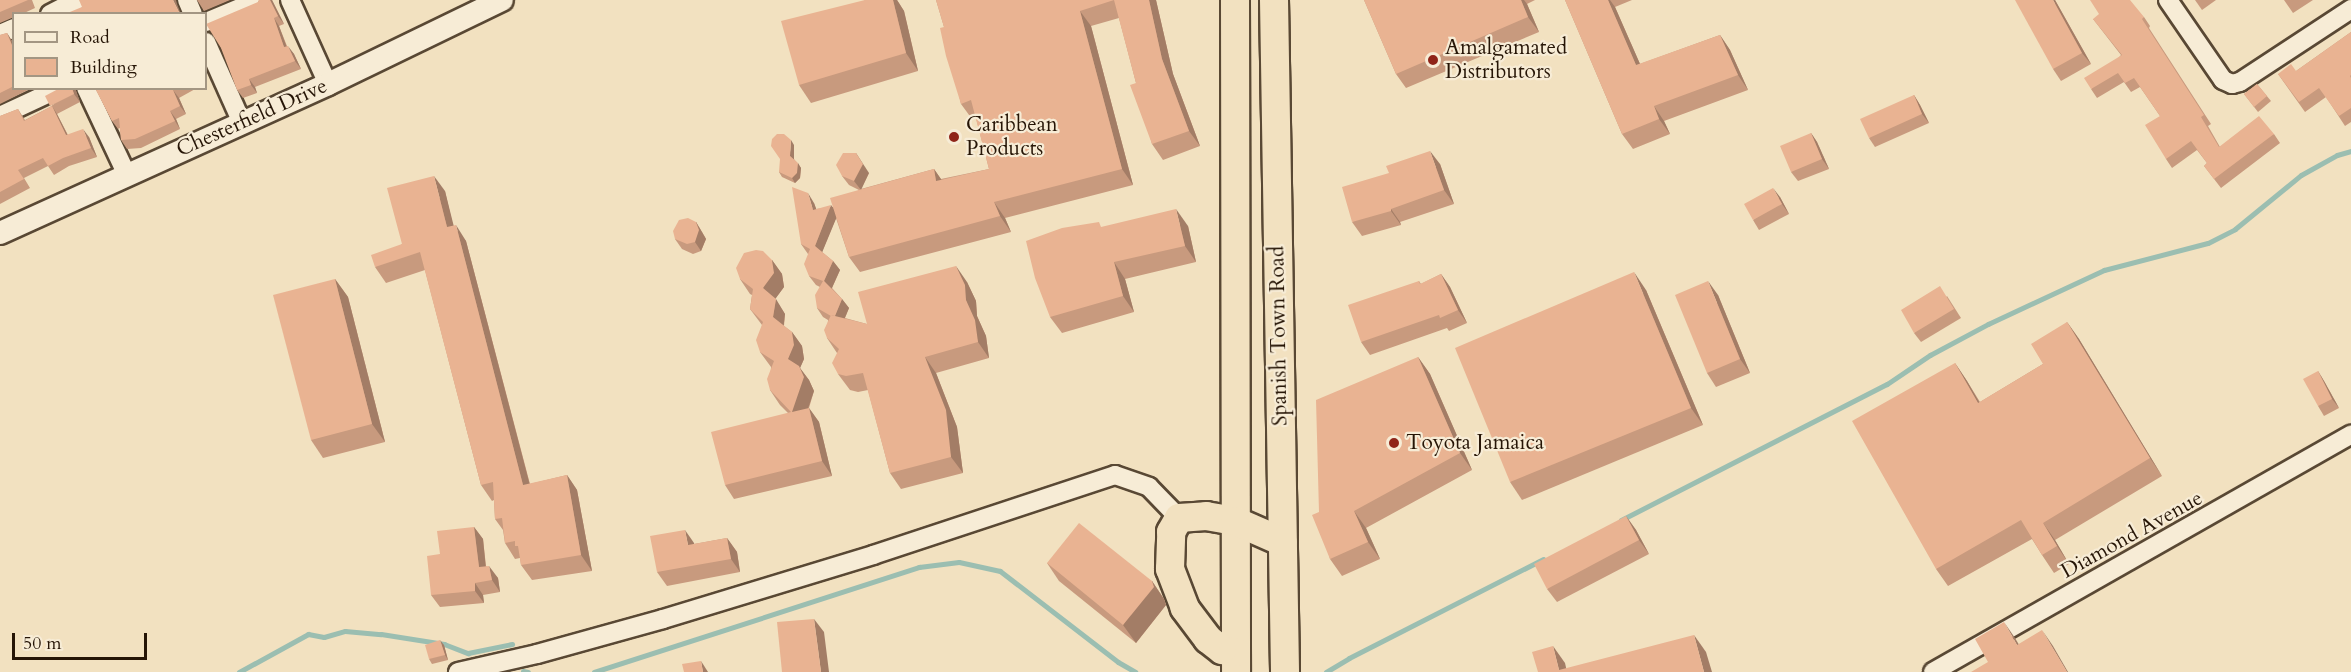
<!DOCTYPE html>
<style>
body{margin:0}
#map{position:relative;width:2351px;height:672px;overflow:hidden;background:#f2e1c0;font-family:Cardo,serif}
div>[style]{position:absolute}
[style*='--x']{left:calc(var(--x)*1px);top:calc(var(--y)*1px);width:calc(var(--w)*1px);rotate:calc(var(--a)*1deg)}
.stream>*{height:5px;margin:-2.5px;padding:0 2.5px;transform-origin:2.5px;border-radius:2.5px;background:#9bbeb1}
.roads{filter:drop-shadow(2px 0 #594834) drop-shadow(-2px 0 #594834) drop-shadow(0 2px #594834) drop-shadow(0 -2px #594834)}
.minor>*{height:18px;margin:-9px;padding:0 9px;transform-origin:9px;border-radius:9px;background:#f7ecd6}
.tertiary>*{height:22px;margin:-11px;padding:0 11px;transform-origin:11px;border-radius:11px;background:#f7ecd6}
.trunk>*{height:28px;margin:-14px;padding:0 14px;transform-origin:14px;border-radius:14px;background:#f2e1c0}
.wall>*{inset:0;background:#c89a7e}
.shaded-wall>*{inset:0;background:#a37d66}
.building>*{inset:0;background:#e9b392}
.dots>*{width:16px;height:16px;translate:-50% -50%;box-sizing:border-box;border:3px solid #f7ecd6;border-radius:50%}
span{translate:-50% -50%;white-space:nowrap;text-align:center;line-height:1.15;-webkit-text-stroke:4.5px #f7ecd6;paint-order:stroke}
.poi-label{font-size:21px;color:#261506}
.left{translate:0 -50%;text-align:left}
.street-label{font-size:21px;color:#261506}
.legend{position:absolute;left:12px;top:12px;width:195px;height:78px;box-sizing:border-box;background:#f7ecd6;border:2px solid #a39683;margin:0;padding:8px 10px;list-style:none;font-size:18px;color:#261506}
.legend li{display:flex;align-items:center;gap:12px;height:30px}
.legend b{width:30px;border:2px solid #a39683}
.scale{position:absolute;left:12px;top:633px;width:135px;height:27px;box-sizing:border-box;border:3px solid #261506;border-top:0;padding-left:8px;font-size:18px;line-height:21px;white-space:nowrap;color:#261506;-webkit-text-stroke:4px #f7ecd6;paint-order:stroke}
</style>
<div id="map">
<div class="stream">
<div style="--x:1621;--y:520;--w:299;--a:-27.1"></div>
<div style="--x:1887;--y:384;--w:52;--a:-34"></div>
<div style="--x:1930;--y:355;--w:66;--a:-28.1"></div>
<div style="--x:1988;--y:324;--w:128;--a:-25"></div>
<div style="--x:2104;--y:270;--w:107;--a:-14.6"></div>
<div style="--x:2208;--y:243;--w:30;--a:-27"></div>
<div style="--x:2235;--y:229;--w:85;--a:-39.3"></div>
<div style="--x:2301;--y:175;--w:41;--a:-29.1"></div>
<div style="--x:2337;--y:155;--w:15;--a:-16"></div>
<div style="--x:523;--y:671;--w:5;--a:11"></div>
<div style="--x:239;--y:672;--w:79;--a:-28.8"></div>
<div style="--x:308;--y:634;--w:16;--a:11"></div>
<div style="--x:324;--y:637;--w:22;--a:-16"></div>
<div style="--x:345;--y:631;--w:36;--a:5"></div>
<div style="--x:381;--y:634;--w:64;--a:9"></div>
<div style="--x:444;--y:644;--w:26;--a:21"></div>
<div style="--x:468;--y:653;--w:45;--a:-11.6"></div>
<div style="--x:594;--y:672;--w:342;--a:-17.9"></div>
<div style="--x:919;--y:567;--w:40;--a:-7.1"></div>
<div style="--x:959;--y:562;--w:42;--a:12.4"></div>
<div style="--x:1000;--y:571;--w:149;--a:37.6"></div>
<div style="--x:1118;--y:662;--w:20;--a:30"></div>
<div style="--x:1326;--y:672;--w:27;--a:-31"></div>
<div style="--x:1349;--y:658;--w:218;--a:-27"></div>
</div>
<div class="roads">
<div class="minor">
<div style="--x:187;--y:0;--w:15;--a:67"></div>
<div style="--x:290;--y:0;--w:92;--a:65.7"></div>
<div style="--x:2168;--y:0;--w:97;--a:55.5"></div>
<div style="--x:2223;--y:80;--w:10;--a:24"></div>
<div style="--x:2232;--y:84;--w:8;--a:-14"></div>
<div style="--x:2240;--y:82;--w:133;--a:-33.3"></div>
<div style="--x:50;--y:14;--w:30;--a:-27"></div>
<div style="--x:206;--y:22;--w:57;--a:-22.5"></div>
<div style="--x:0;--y:34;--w:15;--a:-23"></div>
<div style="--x:206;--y:42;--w:89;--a:66"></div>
<div style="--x:86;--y:88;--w:96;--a:64.8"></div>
<div style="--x:0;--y:116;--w:66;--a:-25"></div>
<div style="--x:458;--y:672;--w:81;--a:-12.8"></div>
<div style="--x:537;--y:654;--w:131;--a:-15.5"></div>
<div style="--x:663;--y:619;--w:220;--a:-16.9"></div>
<div style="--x:873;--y:555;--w:255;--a:-18.3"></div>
<div style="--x:1115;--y:475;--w:36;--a:19"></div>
<div style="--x:1149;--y:487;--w:43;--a:45.9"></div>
<div style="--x:1933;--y:672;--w:481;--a:-29.6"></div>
</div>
<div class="tertiary">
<div style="--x:0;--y:233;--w:360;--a:-24.4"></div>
<div style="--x:328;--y:84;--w:193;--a:-25.8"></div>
</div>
<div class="trunk">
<div style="--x:1235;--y:0;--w:672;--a:89.91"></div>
<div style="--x:1274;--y:0;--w:672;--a:89.06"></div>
<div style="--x:1236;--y:652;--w:14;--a:-172"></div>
<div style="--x:1222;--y:650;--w:18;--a:-142"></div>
<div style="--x:1208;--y:639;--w:39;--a:-127"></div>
<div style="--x:1185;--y:608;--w:42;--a:-111"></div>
<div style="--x:1170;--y:569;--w:37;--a:-88"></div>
<div style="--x:1171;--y:532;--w:16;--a:-60"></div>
<div style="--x:1179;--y:518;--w:27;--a:-4"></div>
<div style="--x:1206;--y:516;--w:29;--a:10"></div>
<div style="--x:1235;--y:521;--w:52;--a:23.6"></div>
</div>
</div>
<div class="wall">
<div style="clip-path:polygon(0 0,32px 0,35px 8px,22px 14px,14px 14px,14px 17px,0 23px)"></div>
<div style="clip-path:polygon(197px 0,230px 0,204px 11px)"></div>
<div style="clip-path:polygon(259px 0,272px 0,284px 24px,279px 26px,287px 46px,294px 54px,301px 69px,255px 87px,257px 93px,243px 98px,237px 90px,258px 2px)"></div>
<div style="clip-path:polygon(865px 0,897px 0,904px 11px,918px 71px,811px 103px,799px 85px)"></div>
<div style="clip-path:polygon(936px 0,1156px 0,1173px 74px,1200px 146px,1163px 160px,1152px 144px,1119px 18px,1091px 26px,1133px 185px,1005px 218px,1011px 232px,860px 272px,849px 257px,836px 218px,822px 252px,833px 261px,840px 270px,832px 288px,842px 299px,849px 308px,845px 318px,867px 324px,967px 282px,976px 301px,977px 316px,986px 336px,989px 358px,936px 373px,957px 427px,963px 473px,901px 489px,890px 473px,868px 390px,858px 392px,850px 390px,838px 374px,837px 353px,827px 338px,828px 320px,823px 317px,817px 308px,820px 287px,816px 285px,809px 276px,808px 254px,801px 244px,814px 203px,816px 209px,833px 207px,859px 190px,849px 185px,842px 176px,869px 173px,861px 189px,934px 169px,941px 179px,989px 169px,976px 118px,972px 119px,961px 104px,944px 27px)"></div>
<div style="clip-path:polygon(1364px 0,1535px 0,1527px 4px,1539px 32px,1406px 88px,1396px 74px)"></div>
<div style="clip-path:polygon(1565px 0,1632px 0,1615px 7px,1640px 64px,1720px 35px,1730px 50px,1748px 90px,1664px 121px,1670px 134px,1633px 149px,1622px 134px)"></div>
<div style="clip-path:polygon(2055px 0,2091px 64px,2061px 81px,2053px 69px)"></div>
<div style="clip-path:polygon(2195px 0,2216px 0,2202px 10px)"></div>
<div style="clip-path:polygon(2284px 0,2313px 0,2293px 13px)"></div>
<div style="clip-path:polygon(2144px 17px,2150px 26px,2149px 28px,2211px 124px,2208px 126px,2220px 147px,2274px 134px,2280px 143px,2221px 188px,2204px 166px,2207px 163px,2197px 150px,2172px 168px,2166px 159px,2160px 116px,2140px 87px,2131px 92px,2124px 82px,2097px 98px,2091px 89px,2121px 55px,2093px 19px)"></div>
<div style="clip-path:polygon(2351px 32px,2351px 122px,2345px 126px,2326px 97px,2305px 112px,2278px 74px,2296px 71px)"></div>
<div style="clip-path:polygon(7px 33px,14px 44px,14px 88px,32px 88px,0 104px,0 35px)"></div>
<div style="clip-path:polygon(2257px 84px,2271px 101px,2258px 112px,2244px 94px)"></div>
<div style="clip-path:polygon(75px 88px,80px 102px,57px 114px,68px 135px,89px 137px,97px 157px,69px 166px,54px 175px,48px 166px,24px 178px,30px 188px,0 204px,0 116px,18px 109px,25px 120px,50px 107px)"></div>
<div style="clip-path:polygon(95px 88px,197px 88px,179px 98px,186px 114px,176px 119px,180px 129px,141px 148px,127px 149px,121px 140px,120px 128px,118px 129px,112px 121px)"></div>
<div style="clip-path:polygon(1914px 95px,1920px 105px,1929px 123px,1875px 147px,1869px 138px)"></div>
<div style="clip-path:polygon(1811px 133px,1817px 142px,1829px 169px,1798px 181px,1791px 172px)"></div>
<div style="clip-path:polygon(794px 145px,794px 159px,801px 168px,800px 178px,795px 183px,782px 177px,779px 172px)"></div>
<div style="clip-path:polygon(1440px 164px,1454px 204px,1400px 222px,1401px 225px,1362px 236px,1352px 222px)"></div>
<div style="clip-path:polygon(445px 191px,453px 226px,466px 241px,530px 484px,567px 475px,577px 490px,592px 571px,532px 580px,521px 565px,520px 558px,515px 559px,505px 543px,503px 530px,495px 519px,494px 500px,492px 501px,481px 485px,425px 270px,386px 283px,375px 267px,402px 244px)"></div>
<div style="clip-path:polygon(1780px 197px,1789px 214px,1759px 230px,1753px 220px)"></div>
<div style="clip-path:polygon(696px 222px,702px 232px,706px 239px,701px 251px,693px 254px,682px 249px,675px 239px)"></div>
<div style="clip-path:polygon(1188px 226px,1196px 262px,1125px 279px,1134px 312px,1062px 333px,1050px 317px,1102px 227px)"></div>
<div style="clip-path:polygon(772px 260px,782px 274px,784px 287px,775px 299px,785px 314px,784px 326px,792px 332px,802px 346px,804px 359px,800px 368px,809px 380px,814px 391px,809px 408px,819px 422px,832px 476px,734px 499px,725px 485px,788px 413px,780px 405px,770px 390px,771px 367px,760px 352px,762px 325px,750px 309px,752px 295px,750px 294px,740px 279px)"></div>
<div style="clip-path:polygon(1441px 274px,1450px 287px,1467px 323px,1449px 331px,1447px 328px,1370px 355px,1361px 342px,1419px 281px,1421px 284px)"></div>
<div style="clip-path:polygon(335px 279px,348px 297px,385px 442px,323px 458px,311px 440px)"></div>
<div style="clip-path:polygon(1646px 290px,1703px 425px,1522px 500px,1510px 482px)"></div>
<div style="clip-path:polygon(1718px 295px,1750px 373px,1716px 387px,1707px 373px)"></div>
<div style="clip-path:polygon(1947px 296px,1961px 318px,1921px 342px,1914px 333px)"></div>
<div style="clip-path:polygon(2067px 322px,2079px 339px,2162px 476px,2055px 540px,2069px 564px,2054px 573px,2042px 555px,2032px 539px,1948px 586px,1936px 569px,1955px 363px,1967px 381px,1980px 402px,2043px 364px)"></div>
<div style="clip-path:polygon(1418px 357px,1430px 374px,1472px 470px,1366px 528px,1380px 559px,1342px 576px,1330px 559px,1319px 512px)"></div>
<div style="clip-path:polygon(2318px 371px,2324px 381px,2339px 408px,2324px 416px,2318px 406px)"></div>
<div style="clip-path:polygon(1626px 516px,1636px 530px,1649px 554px,1557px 602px,1547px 589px)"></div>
<div style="clip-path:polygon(474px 527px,483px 539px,486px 566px,498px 578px,500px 592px,483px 595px,484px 603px,440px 607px,431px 595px,440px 554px)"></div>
<div style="clip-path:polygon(727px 538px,737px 552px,740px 572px,667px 586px,657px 572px,694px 544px)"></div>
<div style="clip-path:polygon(1047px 563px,1152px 581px,1164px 599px,1166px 605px,1136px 643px,1059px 581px)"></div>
<div style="clip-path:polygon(444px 645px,448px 660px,432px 664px,429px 659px)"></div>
</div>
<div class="shaded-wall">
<div style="clip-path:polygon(173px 0,176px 0,177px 4px,181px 14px,180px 14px)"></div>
<div style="clip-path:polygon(270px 0,272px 0,284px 24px,278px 16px)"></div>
<div style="clip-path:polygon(893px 0,897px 0,904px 11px,918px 71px,906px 53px)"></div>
<div style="clip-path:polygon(1149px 0,1156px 0,1173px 74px,1200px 146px,1189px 131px,1162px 59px)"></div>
<div style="clip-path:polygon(1521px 0,1524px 0,1527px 4px,1539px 32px,1528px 17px)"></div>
<div style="clip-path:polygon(1608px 0,1610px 0,1615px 7px,1647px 80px,1636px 65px)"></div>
<div style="clip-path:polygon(2053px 0,2055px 0,2091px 64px,2082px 53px)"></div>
<div style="clip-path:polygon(1080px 11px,1091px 26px,1133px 185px,1122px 169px)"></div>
<div style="clip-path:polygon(274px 18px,279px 26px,290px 56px,284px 47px)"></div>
<div style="clip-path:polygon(7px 33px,12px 41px,14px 50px)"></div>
<div style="clip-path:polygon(1720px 35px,1730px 50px,1748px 90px,1738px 75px)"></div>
<div style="clip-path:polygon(288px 46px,294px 54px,301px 69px,295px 61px)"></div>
<div style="clip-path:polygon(249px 79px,255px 87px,257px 93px,251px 85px)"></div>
<div style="clip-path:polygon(72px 88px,75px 88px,80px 102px,74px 94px)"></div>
<div style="clip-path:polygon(173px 90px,179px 98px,186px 114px,180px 106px)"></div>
<div style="clip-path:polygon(1914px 95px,1920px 105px,1929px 123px,1922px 114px)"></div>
<div style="clip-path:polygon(52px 106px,57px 114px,72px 144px,66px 135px)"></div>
<div style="clip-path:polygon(1654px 106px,1664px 121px,1670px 134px,1659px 119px)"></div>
<div style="clip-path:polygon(170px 111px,176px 119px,180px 129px,175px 121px)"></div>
<div style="clip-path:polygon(83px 129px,89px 137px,97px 157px,91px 148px)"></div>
<div style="clip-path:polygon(1811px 133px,1817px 142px,1829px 169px,1822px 159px)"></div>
<div style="clip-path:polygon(791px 140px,794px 145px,794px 160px,790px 156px)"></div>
<div style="clip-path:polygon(1430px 151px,1440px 164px,1454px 204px,1444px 190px)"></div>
<div style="clip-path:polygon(856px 153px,869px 173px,861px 190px,854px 181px)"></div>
<div style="clip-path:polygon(798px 163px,801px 168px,800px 178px,795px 183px,792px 178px)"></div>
<div style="clip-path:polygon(934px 169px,945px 185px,936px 181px)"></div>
<div style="clip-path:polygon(434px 176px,445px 191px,458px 243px,447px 227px)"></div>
<div style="clip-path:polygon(1773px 188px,1780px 197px,1789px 214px,1782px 204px)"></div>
<div style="clip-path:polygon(808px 193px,814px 203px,820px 219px,813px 210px)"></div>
<div style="clip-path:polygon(994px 202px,1005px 218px,1011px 232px,1000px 216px)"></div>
<div style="clip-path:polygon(831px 205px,838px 214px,821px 255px,815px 246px)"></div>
<div style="clip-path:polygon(1176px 209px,1188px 226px,1196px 262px,1185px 246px)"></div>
<div style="clip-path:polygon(1391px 209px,1400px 222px,1401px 225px,1391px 211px)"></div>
<div style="clip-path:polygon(696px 222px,702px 232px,706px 239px,701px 251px,695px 242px)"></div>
<div style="clip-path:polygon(456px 225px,466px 241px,534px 501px,523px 485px)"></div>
<div style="clip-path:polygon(772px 260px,782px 274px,784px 287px,773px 302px,763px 288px)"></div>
<div style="clip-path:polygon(833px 261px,840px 270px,831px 290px,824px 281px)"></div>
<div style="clip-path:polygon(1114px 262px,1125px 279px,1134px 312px,1123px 296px)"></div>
<div style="clip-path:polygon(956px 266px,967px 282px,976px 301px,977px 316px,986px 336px,989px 358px,978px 342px)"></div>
<div style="clip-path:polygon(1634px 272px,1646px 290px,1703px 425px,1691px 408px)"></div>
<div style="clip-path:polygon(1441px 274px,1450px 287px,1467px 323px,1458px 310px)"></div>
<div style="clip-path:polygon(335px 279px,348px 297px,385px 442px,372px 424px)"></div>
<div style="clip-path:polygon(1708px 281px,1718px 295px,1750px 373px,1740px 359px)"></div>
<div style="clip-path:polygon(776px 299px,785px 314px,783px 331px,773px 317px)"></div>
<div style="clip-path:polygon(842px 299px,849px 308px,841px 327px,834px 318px)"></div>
<div style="clip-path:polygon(2067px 322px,2079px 339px,2162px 476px,2150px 458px)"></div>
<div style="clip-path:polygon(792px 332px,802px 346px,804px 359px,800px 368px,809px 380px,814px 391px,802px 426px,792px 412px,788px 359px)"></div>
<div style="clip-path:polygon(925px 357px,936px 373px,957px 427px,963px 473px,951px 457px)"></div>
<div style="clip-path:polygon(1418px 357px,1430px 374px,1472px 470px,1460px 453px)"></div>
<div style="clip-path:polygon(1955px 363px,1967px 381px,1990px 421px,1978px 403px)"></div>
<div style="clip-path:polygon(2318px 371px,2324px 381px,2339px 408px,2332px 399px)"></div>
<div style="clip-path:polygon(809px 408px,819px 422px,832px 476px,822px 461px)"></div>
<div style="clip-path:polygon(567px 475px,577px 490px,592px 571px,581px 555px)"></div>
<div style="clip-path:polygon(1354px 511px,1366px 528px,1380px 559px,1368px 542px)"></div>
<div style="clip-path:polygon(1626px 516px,1636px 530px,1649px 554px,1639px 540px)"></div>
<div style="clip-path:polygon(2043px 523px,2055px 540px,2069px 564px,2057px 546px)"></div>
<div style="clip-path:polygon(474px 527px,483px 539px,487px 580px,479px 567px)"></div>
<div style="clip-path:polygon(685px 530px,694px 543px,697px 559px,688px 545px)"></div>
<div style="clip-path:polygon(727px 538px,737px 552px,740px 572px,731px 559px)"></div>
<div style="clip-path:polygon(489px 566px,498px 578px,500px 592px,492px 580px)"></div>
<div style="clip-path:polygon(1152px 581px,1164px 599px,1166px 605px,1136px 643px,1123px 625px)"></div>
<div style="clip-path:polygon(475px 583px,483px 595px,484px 603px,475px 591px)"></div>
<div style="clip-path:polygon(814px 619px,824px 632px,829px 672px,821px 672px)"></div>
<div style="clip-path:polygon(2004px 622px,2015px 638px,2028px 660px,2017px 645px)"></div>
<div style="clip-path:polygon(2042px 630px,2053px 646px,2068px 672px,2067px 672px)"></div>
<div style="clip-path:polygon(1694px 635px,1706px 652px,1712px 672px,1704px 672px)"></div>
<div style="clip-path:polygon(440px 640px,444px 645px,448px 660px,445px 655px)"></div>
<div style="clip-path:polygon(1553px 646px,1565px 663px,1567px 672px,1559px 670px)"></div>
<div style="clip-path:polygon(701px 661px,708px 672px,703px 672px)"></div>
</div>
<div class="building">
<div style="clip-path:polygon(0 0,28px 0,0 12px)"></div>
<div style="clip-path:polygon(79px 0,173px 0,180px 14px,65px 14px,82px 7px)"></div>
<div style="clip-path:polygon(259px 0,270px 0,278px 16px,274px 18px,284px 47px,288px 46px,295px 61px,249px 79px,251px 85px,237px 90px,221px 48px,206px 24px,258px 2px)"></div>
<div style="clip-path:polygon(865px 0,893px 0,906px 53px,799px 85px,781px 21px)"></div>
<div style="clip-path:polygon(936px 0,1149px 0,1162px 59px,1189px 131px,1152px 144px,1130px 85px,1136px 83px,1114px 0,1080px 11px,1122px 169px,994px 202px,1000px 216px,849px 257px,830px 198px,934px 169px,936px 181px,989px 169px,971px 100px,961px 104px,946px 56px,940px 28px,944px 27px)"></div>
<div style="clip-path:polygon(1364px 0,1521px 0,1528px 17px,1396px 74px)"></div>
<div style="clip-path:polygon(1565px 0,1608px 0,1636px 65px,1720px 35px,1738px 75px,1654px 106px,1659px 119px,1622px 134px)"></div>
<div style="clip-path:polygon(2015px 0,2053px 0,2082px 53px,2053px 69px)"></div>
<div style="clip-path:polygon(2090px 0,2130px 0,2144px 17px,2142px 19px,2204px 115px,2201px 117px,2219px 147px,2259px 116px,2274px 134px,2214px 179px,2204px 166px,2207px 163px,2191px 141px,2166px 159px,2145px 125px,2160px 116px,2134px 78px,2125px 83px,2118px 73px,2091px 89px,2084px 78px,2122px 55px,2093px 19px,2099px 14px)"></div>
<div style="clip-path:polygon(2351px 32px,2351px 75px,2350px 76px,2351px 78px,2351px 108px,2339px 116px,2319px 88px,2299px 102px,2278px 74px,2291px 64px,2296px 71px)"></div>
<div style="clip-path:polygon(7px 33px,14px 50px,14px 86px,0 93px,0 35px)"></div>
<div style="clip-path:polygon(2257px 84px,2267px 96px,2254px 107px,2244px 94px)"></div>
<div style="clip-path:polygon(60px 88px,72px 88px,74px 94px,50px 106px,45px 96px)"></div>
<div style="clip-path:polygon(95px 88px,175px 88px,173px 90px,180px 106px,170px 111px,175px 121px,135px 139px,121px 140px,119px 118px,112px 121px)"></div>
<div style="clip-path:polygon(1914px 95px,1922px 114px,1869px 138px,1860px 119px)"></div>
<div style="clip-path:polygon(52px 106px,66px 135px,83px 129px,91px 148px,63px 158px,48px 166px,43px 158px,18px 170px,24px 179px,0 192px,0 116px,18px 109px,24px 121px)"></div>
<div style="clip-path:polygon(1811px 133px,1822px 159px,1791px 172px,1780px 146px)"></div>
<div style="clip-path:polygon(777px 134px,784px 134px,791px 140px,790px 156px,798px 163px,797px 173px,792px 178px,779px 172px,780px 159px,771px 146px,772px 139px)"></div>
<div style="clip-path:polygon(1430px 151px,1444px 190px,1391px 209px,1391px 211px,1352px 222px,1342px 187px,1389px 173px,1386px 166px)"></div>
<div style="clip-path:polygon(843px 153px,856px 153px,863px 164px,854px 181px,842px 176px,836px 165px)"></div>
<div style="clip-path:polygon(434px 176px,447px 227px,456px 225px,523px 485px,567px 475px,581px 555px,521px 565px,518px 546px,515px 546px,515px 541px,505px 543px,502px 518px,495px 519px,493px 482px,481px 485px,420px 252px,375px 267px,371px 255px,402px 244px,387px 188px)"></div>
<div style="clip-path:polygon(792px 187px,808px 193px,813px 210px,831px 205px,815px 246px,833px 261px,824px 281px,842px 299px,835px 316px,831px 315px,831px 316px,817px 308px,815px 295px,823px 281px,809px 276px,804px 264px,810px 249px,801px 244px)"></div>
<div style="clip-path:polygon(1773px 188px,1782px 204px,1753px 220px,1744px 204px)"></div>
<div style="clip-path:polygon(1176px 209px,1185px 246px,1114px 262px,1123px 296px,1050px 317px,1035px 278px,1026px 241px,1062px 228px,1099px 222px,1101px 227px)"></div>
<div style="clip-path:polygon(688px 218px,696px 222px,699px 230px,695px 242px,687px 244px,675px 239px,673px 231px,679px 220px)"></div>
<div style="clip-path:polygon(756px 250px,763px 251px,772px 260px,774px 273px,763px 288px,776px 299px,773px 317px,792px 332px,794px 345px,788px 359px,799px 366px,804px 377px,792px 412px,809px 408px,822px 461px,725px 485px,711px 432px,791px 412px,770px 390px,767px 379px,774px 361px,760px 352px,756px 340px,763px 322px,750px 309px,753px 289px,740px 279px,736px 268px,744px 253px)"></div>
<div style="clip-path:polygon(956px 266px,965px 285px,966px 300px,975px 320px,978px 342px,925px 357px,946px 410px,951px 457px,890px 473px,863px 373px,846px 376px,838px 374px,832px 363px,839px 349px,827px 338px,824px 330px,831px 315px,867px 324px,858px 292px)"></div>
<div style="clip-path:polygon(1634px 272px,1691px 408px,1510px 482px,1455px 348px)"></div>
<div style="clip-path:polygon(1441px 274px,1458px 310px,1440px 318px,1439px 315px,1361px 342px,1348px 305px,1419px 281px,1420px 284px)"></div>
<div style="clip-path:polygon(335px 279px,372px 424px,311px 440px,273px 295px)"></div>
<div style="clip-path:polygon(1708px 281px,1740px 359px,1707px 373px,1675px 295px)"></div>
<div style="clip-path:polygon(1940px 286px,1954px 309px,1914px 333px,1901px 310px)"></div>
<div style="clip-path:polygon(2067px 322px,2150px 458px,2043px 523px,2057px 546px,2042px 555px,2021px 520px,1936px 569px,1852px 421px,1955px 363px,1978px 403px,2043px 364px,2031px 344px)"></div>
<div style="clip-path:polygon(1418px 357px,1460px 453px,1354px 511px,1368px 542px,1330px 559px,1312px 515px,1319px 512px,1316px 400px)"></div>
<div style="clip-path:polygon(2318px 371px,2332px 399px,2318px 406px,2303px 379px)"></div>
<div style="clip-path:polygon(1626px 516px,1639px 540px,1547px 589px,1534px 564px)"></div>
<div style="clip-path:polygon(1079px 523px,1152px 581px,1154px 587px,1123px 625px,1047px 563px)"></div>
<div style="clip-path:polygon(474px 527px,479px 567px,489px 566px,492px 580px,475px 583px,475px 591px,431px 595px,427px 556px,440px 554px,437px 531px)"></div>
<div style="clip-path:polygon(685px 530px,688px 545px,727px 538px,731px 559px,657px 572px,650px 536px)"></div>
<div style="clip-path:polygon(814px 619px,821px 672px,782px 672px,777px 622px)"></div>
<div style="clip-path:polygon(2004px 622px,2017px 645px,2042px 630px,2067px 672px,1971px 672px,1988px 662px,1975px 639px)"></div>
<div style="clip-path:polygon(1694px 635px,1704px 672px,1538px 672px,1532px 652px,1553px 646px,1559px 670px)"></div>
<div style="clip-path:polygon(440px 640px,445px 655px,429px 659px,425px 645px)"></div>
<div style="clip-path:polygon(701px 661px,703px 672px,684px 672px,682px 664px)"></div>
</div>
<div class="dots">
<div style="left:1433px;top:60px;background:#8f2418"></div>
<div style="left:954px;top:137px;background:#8f2418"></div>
<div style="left:1394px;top:443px;background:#8f2418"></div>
</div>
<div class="poi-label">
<span class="left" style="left:1445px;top:60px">Amalgamated<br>Distributors</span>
<span class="left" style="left:966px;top:137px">Caribbean<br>Products</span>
<span class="left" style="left:1406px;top:443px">Toyota Jamaica</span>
</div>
<div class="street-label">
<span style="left:252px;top:118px;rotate:-24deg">Chesterfield Drive</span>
<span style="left:1279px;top:336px;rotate:-91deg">Spanish Town Road</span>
<span style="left:2132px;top:535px;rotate:-29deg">Diamond Avenue</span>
</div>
<ul class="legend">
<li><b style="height:8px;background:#f7ecd6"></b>Road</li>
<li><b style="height:16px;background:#e9b392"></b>Building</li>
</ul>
<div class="scale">50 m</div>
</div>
